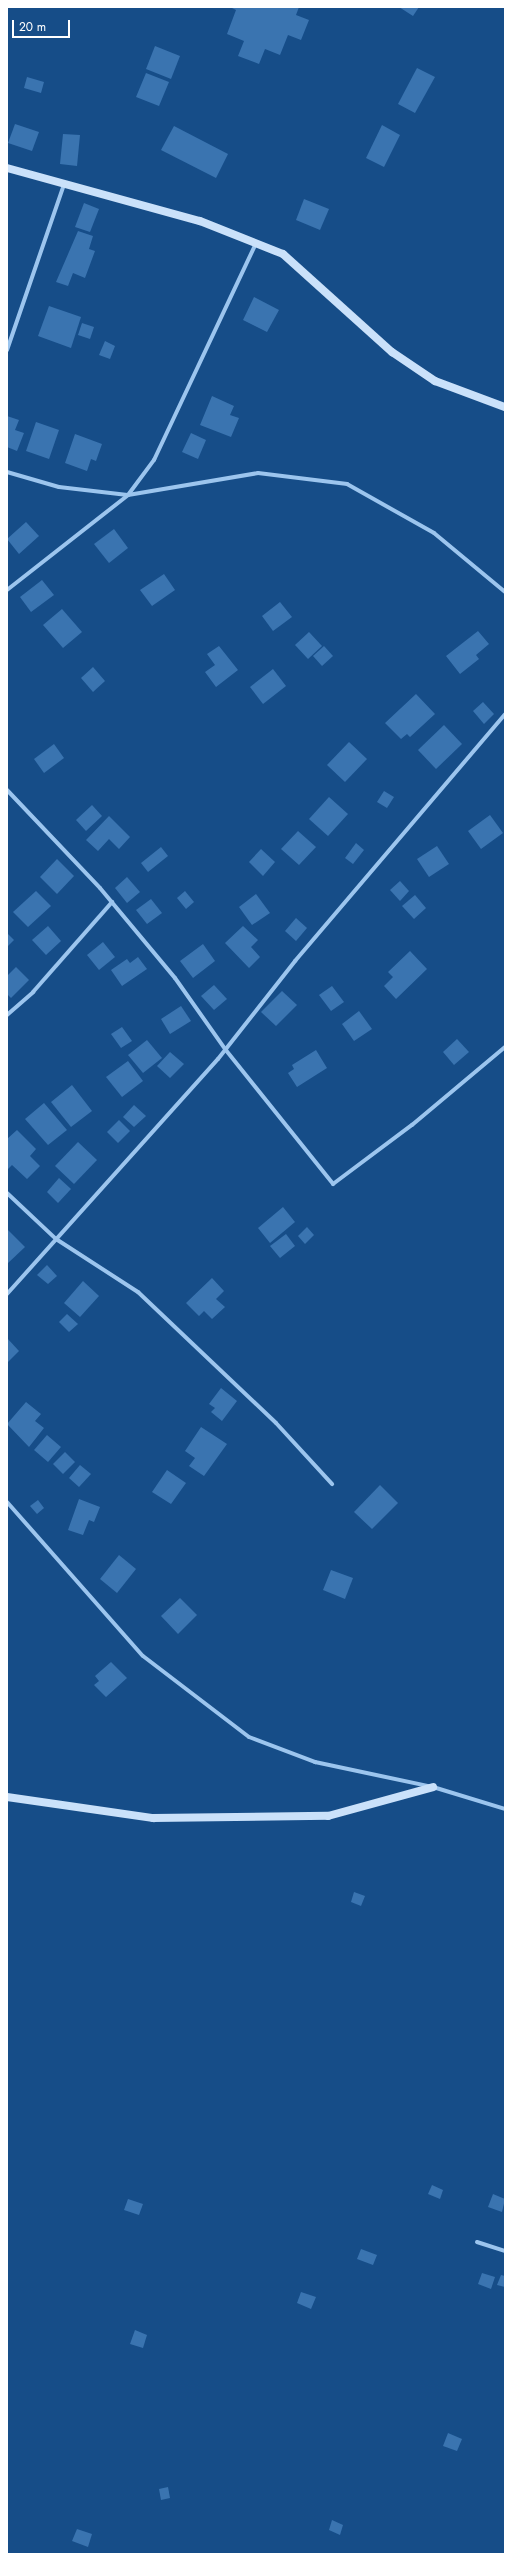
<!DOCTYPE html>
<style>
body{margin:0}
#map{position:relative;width:512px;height:2561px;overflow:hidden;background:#164d88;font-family:Jost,sans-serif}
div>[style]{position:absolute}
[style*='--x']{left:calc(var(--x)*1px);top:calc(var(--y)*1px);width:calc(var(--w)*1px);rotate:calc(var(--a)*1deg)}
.building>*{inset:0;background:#3a74b0}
.street>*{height:4px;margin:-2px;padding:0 2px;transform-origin:2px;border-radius:2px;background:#9cc5ee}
.secondary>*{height:8px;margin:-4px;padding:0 4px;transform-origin:4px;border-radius:4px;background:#cae1fa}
span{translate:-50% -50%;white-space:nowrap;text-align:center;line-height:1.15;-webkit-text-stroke:3.5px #164d88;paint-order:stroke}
.frame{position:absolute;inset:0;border:8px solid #fff;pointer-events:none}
.scale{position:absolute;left:12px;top:20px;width:58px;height:18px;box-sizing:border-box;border:2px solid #fff;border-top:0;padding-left:5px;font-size:12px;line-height:14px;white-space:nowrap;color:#fff;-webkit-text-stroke:3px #164d88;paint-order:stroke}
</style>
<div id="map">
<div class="building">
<div style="clip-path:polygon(230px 7px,299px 7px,296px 15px,309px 20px,301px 40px,288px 35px,280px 55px,265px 49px,259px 64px,238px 56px,244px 41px,227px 34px,236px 10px)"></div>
<div style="clip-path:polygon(399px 7px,419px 7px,413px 16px)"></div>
<div style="clip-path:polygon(155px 46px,180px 56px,171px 79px,146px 69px)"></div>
<div style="clip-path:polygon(417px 68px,435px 77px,415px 113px,398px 104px)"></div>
<div style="clip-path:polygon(146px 73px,169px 82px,159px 106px,136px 97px)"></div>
<div style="clip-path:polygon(27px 77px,44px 82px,41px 93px,24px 88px)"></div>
<div style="clip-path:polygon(15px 124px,39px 132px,32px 151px,8px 143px)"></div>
<div style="clip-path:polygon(382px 125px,400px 135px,384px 167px,366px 158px)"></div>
<div style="clip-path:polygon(174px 126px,228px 154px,216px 178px,161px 150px)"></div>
<div style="clip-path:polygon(63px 134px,80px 135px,77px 166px,60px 164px)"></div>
<div style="clip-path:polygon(304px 199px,329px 209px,320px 230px,296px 220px)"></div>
<div style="clip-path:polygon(84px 203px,99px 209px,90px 232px,75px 227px)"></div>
<div style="clip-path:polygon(78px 231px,93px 236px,89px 249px,95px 251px,85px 278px,73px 273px,68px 286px,56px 282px)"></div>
<div style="clip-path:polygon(254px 297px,279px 310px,267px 332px,243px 320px)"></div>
<div style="clip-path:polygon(49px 306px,81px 317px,71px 348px,38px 336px)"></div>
<div style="clip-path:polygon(82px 323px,94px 327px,90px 339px,78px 335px)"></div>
<div style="clip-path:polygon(105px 341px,115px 346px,110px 359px,99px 355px)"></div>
<div style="clip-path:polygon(212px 396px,234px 406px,230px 415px,239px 418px,231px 437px,200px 425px)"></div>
<div style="clip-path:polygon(7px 416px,19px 420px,15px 430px,24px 433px,17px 451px,7px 447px)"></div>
<div style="clip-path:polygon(36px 422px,59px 430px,49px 459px,26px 451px)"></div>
<div style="clip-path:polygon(191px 433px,206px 440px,198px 459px,182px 452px)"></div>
<div style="clip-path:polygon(75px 434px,102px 444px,96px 461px,91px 459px,87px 471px,65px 463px)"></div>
<div style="clip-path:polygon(26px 522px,39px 536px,19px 554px,7px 539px)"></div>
<div style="clip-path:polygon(114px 529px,128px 548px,109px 563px,94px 544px)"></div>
<div style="clip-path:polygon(164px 574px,175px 590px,152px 606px,140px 590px)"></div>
<div style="clip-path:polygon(42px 580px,54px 595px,31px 612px,20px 597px)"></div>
<div style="clip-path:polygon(280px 602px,292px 617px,273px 631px,262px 616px)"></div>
<div style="clip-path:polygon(62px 609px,82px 632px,63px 648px,43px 625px)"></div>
<div style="clip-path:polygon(478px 631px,489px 644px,476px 655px,479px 659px,460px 674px,446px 656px)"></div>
<div style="clip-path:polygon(309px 632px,322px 646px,308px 659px,295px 645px)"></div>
<div style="clip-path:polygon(219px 646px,238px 670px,216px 687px,205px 672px,215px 665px,207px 654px)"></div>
<div style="clip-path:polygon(324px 646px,333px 656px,322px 666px,313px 656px)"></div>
<div style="clip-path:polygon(93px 667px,105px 681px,93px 692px,81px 678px)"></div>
<div style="clip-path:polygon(273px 669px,286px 686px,263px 704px,250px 687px)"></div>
<div style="clip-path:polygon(416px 694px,435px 714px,410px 737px,407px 734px,401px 739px,385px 723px)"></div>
<div style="clip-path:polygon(483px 702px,494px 714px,484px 724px,473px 711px)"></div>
<div style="clip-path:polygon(444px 725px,462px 744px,436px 769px,418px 750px)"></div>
<div style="clip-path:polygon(349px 742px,367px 759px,345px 782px,327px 765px)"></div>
<div style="clip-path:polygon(54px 744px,64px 758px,44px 773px,34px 759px)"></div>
<div style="clip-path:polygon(384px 791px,394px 797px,387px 808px,377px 802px)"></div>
<div style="clip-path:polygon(329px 797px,348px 814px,328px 836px,309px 819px)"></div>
<div style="clip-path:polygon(92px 805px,102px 816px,86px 831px,76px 820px)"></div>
<div style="clip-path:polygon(490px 815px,503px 833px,481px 849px,468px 831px)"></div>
<div style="clip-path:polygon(109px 816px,130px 837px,119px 849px,109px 839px,98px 851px,86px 840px)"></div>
<div style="clip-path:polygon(298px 831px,316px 847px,299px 865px,281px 849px)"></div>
<div style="clip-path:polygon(356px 843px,364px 850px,353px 864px,345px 858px)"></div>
<div style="clip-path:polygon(437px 846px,449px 864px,429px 877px,417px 859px)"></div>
<div style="clip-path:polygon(161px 847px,168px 856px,148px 872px,141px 863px)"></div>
<div style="clip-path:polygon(261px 849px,275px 862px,263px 876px,249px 862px)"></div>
<div style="clip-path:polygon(57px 859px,74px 876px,57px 894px,40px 877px)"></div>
<div style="clip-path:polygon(127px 877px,140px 892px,127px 903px,115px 888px)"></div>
<div style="clip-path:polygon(400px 881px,409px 891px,400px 901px,390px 890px)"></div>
<div style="clip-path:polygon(36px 891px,51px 906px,28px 927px,13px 912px)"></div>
<div style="clip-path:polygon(185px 891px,194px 902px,186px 909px,177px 898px)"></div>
<div style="clip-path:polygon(256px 894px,270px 913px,252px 925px,239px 907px)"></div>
<div style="clip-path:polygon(415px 895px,426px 908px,414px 919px,402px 906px)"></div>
<div style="clip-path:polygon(151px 899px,162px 913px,147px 924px,136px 910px)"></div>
<div style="clip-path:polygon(296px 918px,307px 928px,296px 941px,285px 931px)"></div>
<div style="clip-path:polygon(48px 926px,61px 941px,46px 955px,32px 940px)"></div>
<div style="clip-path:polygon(243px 926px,258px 940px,251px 947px,260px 957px,249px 968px,225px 943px)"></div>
<div style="clip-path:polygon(7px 933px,14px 940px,7px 947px)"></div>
<div style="clip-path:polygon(103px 942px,115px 957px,99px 970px,87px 955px)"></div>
<div style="clip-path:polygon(203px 944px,215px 961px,193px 978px,180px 961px)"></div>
<div style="clip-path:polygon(410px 951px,427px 969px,396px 999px,384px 986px,393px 977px,388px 972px)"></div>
<div style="clip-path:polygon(138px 957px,147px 969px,122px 986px,111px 970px,127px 959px,130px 963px)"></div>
<div style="clip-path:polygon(16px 967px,29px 980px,11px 998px,7px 994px,7px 976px)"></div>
<div style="clip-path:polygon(214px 985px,227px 999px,214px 1010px,201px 996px)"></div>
<div style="clip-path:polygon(332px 986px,344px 1002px,331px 1011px,319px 995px)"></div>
<div style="clip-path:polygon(282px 991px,297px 1005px,276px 1026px,261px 1012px)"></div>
<div style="clip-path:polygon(181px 1006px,191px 1021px,170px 1034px,161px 1019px)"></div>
<div style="clip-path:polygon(359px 1011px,372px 1029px,354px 1041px,342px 1024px)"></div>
<div style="clip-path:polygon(122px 1027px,132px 1041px,121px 1048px,111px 1034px)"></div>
<div style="clip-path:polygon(457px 1039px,469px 1052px,454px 1065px,443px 1052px)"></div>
<div style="clip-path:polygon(147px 1040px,162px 1058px,143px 1073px,128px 1055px)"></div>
<div style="clip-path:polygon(316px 1050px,327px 1068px,297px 1087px,288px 1073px,294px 1069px,292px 1065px)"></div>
<div style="clip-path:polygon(170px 1052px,184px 1064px,170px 1078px,157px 1066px)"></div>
<div style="clip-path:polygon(128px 1061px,143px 1081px,122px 1097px,106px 1077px)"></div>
<div style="clip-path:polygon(72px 1085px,92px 1111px,71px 1127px,51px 1102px)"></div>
<div style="clip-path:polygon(44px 1103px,67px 1130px,48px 1145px,25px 1119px)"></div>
<div style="clip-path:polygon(134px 1105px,146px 1116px,134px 1127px,123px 1117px)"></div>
<div style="clip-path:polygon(119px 1120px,130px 1131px,118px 1143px,107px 1132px)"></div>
<div style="clip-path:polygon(17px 1130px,36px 1149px,30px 1156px,40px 1166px,27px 1179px,12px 1165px,7px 1170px,7px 1139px)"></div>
<div style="clip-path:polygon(78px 1142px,97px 1160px,74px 1184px,55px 1166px)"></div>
<div style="clip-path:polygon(59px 1178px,71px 1189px,58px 1203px,47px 1192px)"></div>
<div style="clip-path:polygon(283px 1207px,295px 1222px,270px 1243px,258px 1228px)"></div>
<div style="clip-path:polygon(307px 1227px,314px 1235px,305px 1244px,298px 1236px)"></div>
<div style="clip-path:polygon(7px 1229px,25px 1247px,7px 1264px)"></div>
<div style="clip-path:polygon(286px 1234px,295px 1246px,280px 1258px,270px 1246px)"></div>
<div style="clip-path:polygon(47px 1265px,57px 1276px,48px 1284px,37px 1275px)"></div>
<div style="clip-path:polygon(212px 1278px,224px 1291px,216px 1299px,225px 1307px,212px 1319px,204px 1311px,199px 1316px,186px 1303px)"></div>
<div style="clip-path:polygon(83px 1281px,99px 1296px,80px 1317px,64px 1303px)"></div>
<div style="clip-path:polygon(67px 1314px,78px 1324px,69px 1332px,59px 1322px)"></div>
<div style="clip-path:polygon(7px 1338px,19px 1351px,7px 1363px)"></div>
<div style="clip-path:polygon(221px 1388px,237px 1401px,222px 1421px,211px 1412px,215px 1408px,209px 1404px)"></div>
<div style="clip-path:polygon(26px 1402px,41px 1414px,35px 1421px,44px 1428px,29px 1447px,7px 1424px)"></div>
<div style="clip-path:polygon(201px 1427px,227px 1444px,204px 1476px,189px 1466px,195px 1458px,185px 1451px)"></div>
<div style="clip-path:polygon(47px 1435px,61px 1447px,48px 1462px,34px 1450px)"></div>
<div style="clip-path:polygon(65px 1452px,75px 1462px,63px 1474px,53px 1464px)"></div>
<div style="clip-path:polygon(80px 1465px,91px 1474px,79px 1487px,69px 1478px)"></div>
<div style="clip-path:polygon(167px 1470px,186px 1483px,171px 1504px,152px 1492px)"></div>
<div style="clip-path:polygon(380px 1485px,398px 1503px,372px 1529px,354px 1512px)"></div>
<div style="clip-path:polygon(79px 1499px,100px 1507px,94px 1522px,89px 1520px,83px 1535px,68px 1530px)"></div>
<div style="clip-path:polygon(38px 1500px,44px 1508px,37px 1514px,30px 1506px)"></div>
<div style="clip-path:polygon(119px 1555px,136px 1569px,117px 1593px,100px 1579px)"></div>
<div style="clip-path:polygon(331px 1570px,353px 1578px,345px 1599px,323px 1590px)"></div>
<div style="clip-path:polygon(180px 1598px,197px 1615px,178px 1634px,161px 1616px)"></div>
<div style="clip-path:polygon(111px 1662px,127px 1678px,106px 1697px,94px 1685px,99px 1681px,95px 1676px)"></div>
<div style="clip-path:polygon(354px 1892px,365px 1896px,361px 1906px,351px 1902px)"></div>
<div style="clip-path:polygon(432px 2185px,443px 2190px,440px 2199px,428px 2194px)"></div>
<div style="clip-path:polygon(493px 2194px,505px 2199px,502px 2212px,488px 2207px)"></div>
<div style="clip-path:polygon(128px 2199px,143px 2204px,139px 2215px,124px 2210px)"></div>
<div style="clip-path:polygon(361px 2249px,377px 2255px,373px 2265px,357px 2259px)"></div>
<div style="clip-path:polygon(482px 2273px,495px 2277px,491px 2289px,478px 2284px)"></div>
<div style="clip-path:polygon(501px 2275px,505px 2276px,505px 2287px,497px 2285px)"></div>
<div style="clip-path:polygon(301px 2292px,316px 2297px,311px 2309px,297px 2303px)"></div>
<div style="clip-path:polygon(135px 2330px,147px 2335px,143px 2348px,130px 2344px)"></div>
<div style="clip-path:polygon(448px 2433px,462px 2439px,457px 2451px,443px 2446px)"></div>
<div style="clip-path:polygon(168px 2487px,170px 2498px,161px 2500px,159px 2489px)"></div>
<div style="clip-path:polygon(332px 2520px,343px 2525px,340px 2535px,329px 2530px)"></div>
<div style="clip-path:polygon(77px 2529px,92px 2534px,88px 2547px,72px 2541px)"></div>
</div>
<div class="street">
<div style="--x:7;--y:350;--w:176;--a:-71"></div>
<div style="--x:7;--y:472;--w:54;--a:16.1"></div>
<div style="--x:59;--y:487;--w:69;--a:6.6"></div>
<div style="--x:128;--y:495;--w:132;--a:-9.6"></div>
<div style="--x:258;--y:473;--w:90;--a:7"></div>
<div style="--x:347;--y:484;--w:100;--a:29.4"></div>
<div style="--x:434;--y:533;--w:92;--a:39.7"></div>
<div style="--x:7;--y:590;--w:154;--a:-38.1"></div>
<div style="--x:128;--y:495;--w:44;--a:-53.4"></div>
<div style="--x:154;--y:460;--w:240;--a:-64.8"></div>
<div style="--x:7;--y:790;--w:135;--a:46.5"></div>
<div style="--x:100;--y:888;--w:117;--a:50.2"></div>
<div style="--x:175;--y:978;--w:87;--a:54.8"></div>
<div style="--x:225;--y:1049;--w:173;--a:51.3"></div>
<div style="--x:333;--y:1184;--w:99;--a:-36.8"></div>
<div style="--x:412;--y:1125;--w:121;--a:-40"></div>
<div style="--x:7;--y:1015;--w:35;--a:-41"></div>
<div style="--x:33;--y:992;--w:120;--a:-48.7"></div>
<div style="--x:7;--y:1193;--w:67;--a:43.2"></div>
<div style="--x:56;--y:1239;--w:98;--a:32.9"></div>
<div style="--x:138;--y:1292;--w:190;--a:43.5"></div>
<div style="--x:276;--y:1423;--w:83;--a:47.4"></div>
<div style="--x:7;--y:1294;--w:316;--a:-48.1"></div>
<div style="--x:218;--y:1059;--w:125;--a:-51.8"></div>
<div style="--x:295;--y:961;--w:324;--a:-49.6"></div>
<div style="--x:7;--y:1502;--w:205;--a:48.6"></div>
<div style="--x:143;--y:1656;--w:133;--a:37.4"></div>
<div style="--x:249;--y:1737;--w:71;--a:20.7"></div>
<div style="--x:315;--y:1762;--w:121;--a:12"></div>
<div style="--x:433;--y:1787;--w:75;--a:17"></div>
<div style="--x:477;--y:2242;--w:29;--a:18"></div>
</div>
<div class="secondary">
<div style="--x:7;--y:168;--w:200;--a:15.4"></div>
<div style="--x:200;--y:221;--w:89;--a:21.7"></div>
<div style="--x:283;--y:254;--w:147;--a:42"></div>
<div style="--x:392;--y:352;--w:52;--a:34"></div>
<div style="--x:435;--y:381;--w:75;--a:20.4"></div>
<div style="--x:7;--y:1797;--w:148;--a:8.2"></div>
<div style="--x:153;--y:1818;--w:175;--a:-0.7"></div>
<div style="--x:328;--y:1816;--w:109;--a:-15.4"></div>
</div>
<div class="frame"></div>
<div class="scale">20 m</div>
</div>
